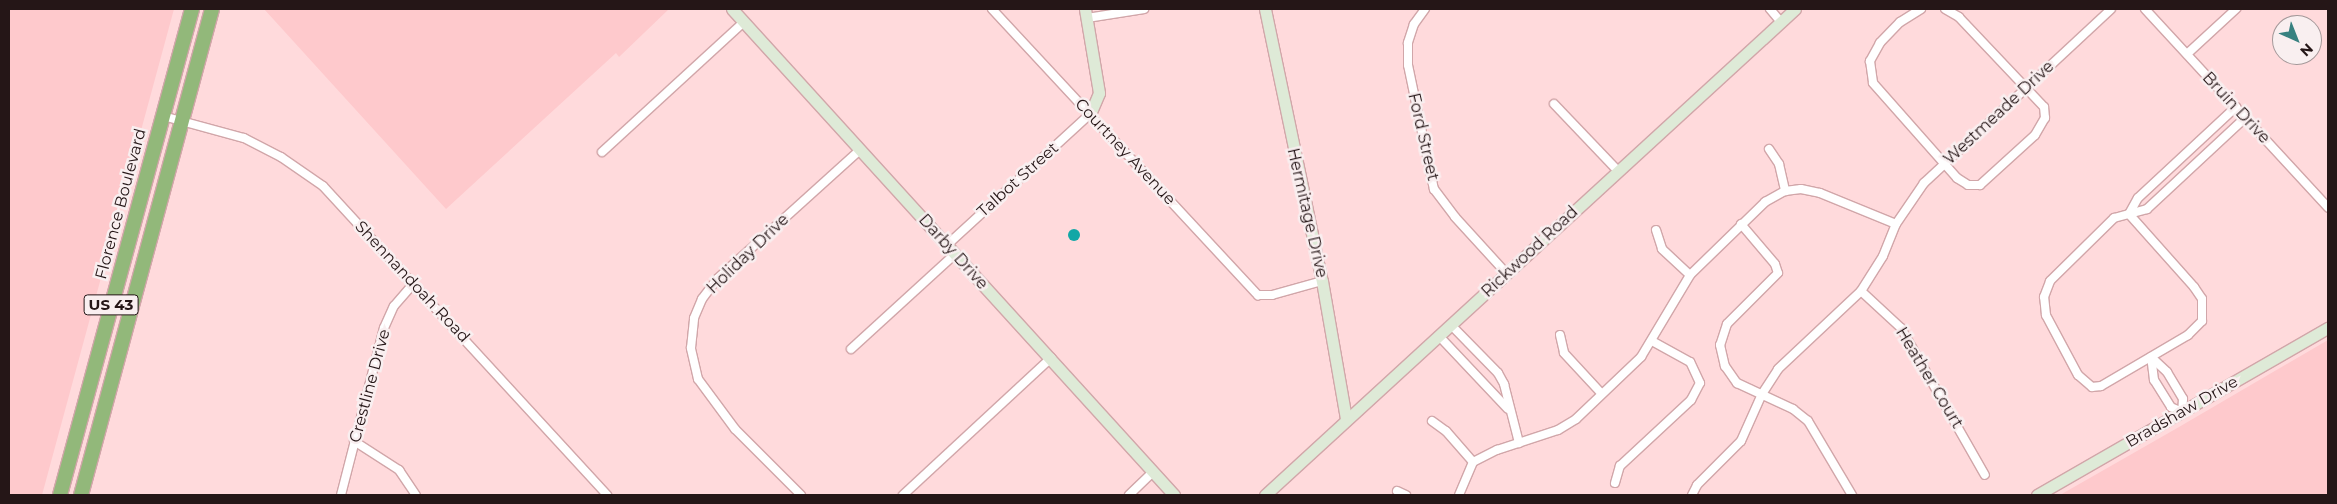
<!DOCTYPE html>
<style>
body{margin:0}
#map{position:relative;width:2337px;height:504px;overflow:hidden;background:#ffdadc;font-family:Montserrat,sans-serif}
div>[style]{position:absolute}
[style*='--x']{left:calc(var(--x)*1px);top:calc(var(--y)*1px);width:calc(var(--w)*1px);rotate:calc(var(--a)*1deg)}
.built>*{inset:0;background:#fec9cc}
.water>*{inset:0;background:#12a7a6}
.round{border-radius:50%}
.roads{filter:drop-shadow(1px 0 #d1a6a9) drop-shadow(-1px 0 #d1a6a9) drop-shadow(0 1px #d1a6a9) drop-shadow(0 -1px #d1a6a9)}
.street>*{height:8px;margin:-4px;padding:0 4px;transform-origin:4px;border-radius:4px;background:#fff}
.secondary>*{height:11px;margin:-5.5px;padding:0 5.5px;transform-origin:5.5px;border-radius:5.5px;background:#deead7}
.highway>*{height:14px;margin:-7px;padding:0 7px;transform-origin:7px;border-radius:7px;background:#92b87a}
span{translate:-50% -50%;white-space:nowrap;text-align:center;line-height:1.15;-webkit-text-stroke:5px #f9eff0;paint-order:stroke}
.shield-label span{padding:1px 4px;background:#f9eff0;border:1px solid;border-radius:4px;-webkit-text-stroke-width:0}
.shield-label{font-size:15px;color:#251617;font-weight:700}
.street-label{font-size:16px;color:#251617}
.frame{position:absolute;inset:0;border:10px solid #251617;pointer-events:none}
.north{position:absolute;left:2272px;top:15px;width:50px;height:50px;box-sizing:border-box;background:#f9eff0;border:1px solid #a49899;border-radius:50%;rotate:136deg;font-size:14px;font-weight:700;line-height:20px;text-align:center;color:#251617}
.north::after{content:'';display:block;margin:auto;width:18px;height:22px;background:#388180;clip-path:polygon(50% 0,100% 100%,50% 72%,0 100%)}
</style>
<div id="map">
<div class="built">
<div style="clip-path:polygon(9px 9px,174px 9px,42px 495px,9px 495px)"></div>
<div style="clip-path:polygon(264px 9px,669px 9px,619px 57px,616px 53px,446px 209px)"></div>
<div style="clip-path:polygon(2328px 340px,2328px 495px,2060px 495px,2179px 427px)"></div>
</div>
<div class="water">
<div class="round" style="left:1068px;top:229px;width:12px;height:12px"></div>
</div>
<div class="roads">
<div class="street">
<div style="--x:992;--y:9;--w:391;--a:47.1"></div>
<div style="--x:1258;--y:295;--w:14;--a:0"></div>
<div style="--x:1272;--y:295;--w:52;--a:-15.6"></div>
<div style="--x:1425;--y:9;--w:19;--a:126"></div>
<div style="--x:1414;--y:24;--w:20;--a:108"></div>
<div style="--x:1408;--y:43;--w:22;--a:90"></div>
<div style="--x:1408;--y:65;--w:127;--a:78.2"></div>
<div style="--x:1434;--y:189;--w:35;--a:53"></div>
<div style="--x:1455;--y:217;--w:77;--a:47.6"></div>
<div style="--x:1770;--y:9;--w:17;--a:50"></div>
<div style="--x:1921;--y:9;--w:25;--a:148"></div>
<div style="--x:1900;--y:22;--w:29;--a:134"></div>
<div style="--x:1880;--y:43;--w:21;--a:119"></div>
<div style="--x:1870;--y:61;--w:22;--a:82"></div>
<div style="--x:1873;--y:83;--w:127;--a:48.5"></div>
<div style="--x:1957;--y:178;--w:13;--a:32"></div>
<div style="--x:1968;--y:185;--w:12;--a:0"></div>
<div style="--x:1980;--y:185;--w:74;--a:-42.3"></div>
<div style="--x:2035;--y:135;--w:20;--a:-60"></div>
<div style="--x:2045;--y:118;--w:11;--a:-95"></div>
<div style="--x:2044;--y:107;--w:124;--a:-133.4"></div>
<div style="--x:1959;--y:17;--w:16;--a:-150"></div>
<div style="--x:2145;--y:9;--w:270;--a:47.3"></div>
<div style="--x:1087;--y:18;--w:58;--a:-9"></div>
<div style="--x:2187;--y:54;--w:67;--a:-42.6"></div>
<div style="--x:1554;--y:104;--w:93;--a:46.3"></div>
<div style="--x:163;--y:116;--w:84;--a:15.2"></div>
<div style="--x:244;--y:138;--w:42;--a:27.2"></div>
<div style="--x:281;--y:157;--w:51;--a:34.6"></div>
<div style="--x:323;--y:186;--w:420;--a:47.4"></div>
<div style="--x:1769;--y:149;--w:18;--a:56"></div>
<div style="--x:1779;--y:164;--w:28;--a:77"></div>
<div style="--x:602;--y:152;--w:193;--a:-42.5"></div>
<div style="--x:2129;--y:214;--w:98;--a:48.3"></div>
<div style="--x:2194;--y:287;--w:14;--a:56"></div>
<div style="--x:2202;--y:299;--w:22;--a:90"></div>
<div style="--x:2202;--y:321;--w:20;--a:135"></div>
<div style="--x:2188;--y:335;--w:101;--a:149.6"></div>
<div style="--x:2101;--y:386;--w:9;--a:174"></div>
<div style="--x:2092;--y:387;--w:18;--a:-139"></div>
<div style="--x:2078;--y:375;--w:68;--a:-118.1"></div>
<div style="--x:2046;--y:315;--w:18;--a:-96"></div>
<div style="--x:2044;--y:297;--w:17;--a:-69"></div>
<div style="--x:2050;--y:281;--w:90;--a:-44.5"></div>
<div style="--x:2114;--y:218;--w:34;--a:-15"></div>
<div style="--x:2147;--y:209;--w:134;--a:-42.9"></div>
<div style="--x:2129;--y:214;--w:18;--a:-61"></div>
<div style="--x:2138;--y:198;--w:134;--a:-42.9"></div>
<div style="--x:1741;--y:224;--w:52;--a:49.6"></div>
<div style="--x:1775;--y:264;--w:9;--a:72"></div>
<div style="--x:1778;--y:273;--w:72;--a:135"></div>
<div style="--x:1727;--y:324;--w:22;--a:108"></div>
<div style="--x:1720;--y:345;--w:22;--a:77"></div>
<div style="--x:1725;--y:366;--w:21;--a:55"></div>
<div style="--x:1737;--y:383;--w:62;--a:24.9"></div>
<div style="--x:1793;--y:409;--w:19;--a:39"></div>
<div style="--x:1808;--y:421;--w:86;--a:59.3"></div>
<div style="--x:1656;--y:230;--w:20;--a:72"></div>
<div style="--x:1662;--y:249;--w:38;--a:43"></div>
<div style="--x:947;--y:245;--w:194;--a:-42.5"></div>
<div style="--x:1861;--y:291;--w:54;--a:42.8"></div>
<div style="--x:1901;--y:328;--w:169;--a:60.3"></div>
<div style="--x:1451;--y:325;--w:67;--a:45.6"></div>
<div style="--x:1498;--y:373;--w:13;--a:61"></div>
<div style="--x:1504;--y:384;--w:61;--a:75.7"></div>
<div style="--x:1560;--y:335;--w:18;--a:77"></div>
<div style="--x:1564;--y:353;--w:54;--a:47.2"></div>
<div style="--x:1439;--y:336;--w:100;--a:46.6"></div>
<div style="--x:851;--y:349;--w:141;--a:-42.4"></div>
<div style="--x:2151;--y:357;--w:22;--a:43"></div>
<div style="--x:2167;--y:372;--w:31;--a:59"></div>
<div style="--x:2183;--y:399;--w:13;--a:94"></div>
<div style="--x:2182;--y:412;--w:12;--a:-156"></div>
<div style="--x:2171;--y:407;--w:32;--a:-122"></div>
<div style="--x:2154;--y:380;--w:23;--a:-97"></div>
<div style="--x:1432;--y:421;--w:17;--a:36"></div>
<div style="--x:1446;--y:431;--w:41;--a:48.9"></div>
<div style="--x:354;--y:441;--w:54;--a:32.8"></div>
<div style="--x:399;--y:470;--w:30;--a:56"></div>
<div style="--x:1615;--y:483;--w:18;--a:-74"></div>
<div style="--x:1620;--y:466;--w:97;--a:-42.9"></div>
<div style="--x:1691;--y:400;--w:19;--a:-62"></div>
<div style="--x:1700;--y:383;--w:23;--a:-115"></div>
<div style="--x:1690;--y:362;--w:43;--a:-151.1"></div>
<div style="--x:1397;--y:491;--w:10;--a:24"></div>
<div style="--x:341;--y:495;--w:172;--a:-75.6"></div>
<div style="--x:384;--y:328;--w:24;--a:-66"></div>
<div style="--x:394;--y:306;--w:29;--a:-49"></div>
<div style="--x:801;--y:495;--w:93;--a:-135"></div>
<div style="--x:735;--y:429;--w:62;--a:-126.5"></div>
<div style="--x:698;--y:379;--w:32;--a:-103"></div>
<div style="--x:691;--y:348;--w:30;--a:-84"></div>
<div style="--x:694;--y:318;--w:21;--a:-67"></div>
<div style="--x:702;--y:299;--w:25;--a:-53"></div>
<div style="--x:717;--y:279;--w:193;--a:-42.1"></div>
<div style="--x:903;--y:495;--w:202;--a:-42.8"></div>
<div style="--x:1129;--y:495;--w:33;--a:-44"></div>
<div style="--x:1459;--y:495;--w:36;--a:-67"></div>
<div style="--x:1473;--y:462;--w:27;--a:-27"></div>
<div style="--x:1497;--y:450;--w:64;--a:-18.2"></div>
<div style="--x:1558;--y:430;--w:21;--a:-31"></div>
<div style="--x:1576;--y:419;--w:90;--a:-43.6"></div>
<div style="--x:1641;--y:357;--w:96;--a:-59.1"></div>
<div style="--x:1690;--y:275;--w:105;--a:-44.2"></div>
<div style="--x:1765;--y:202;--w:23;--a:-29"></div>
<div style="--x:1785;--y:191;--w:16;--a:-7"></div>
<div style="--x:1801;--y:189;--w:19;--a:12"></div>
<div style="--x:1820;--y:193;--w:82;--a:22.2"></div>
<div style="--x:1692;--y:495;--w:11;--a:-63"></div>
<div style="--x:1697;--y:485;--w:62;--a:-45"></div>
<div style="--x:1741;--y:441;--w:51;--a:-65.9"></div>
<div style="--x:1762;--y:394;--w:30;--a:-57"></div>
<div style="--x:1778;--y:369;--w:114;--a:-43.2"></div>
<div style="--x:1861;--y:291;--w:41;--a:-57.8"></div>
<div style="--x:1883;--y:256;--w:35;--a:-68"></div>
<div style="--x:1896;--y:224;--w:50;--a:-55.7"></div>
<div style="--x:1924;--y:183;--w:255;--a:-42.9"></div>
</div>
<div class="secondary">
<div style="--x:732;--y:9;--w:657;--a:47.71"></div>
<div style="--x:1085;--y:9;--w:85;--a:80.5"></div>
<div style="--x:1099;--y:93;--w:23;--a:113"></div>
<div style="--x:1265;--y:9;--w:278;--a:78.2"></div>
<div style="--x:1322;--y:281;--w:139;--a:80.1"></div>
<div style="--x:1265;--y:495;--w:719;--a:-42.52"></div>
<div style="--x:2037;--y:495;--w:336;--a:-29.9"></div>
</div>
<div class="highway">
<div style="--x:60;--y:495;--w:504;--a:-74.8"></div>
<div style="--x:81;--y:495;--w:503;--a:-74.91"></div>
</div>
</div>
<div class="shield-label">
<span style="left:111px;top:305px">US 43</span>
</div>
<div class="street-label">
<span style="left:2236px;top:108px;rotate:47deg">Bruin Drive</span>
<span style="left:1999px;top:113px;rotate:-43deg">Westmeade Drive</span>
<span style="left:1423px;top:137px;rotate:77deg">Ford Street</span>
<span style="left:1125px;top:152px;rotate:47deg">Courtney Avenue</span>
<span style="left:1018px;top:180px;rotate:-42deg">Talbot Street</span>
<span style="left:121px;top:204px;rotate:-75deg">Florence Boulevard</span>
<span style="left:1307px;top:213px;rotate:77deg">Hermitage Drive</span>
<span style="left:953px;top:252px;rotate:48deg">Darby Drive</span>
<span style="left:1530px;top:252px;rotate:-43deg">Rickwood Road</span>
<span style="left:748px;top:254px;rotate:-44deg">Holiday Drive</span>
<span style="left:412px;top:282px;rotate:47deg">Shennandoah Road</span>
<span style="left:1929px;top:378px;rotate:59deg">Heather Court</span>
<span style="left:370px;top:386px;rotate:-75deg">Crestline Drive</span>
<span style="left:2182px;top:412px;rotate:-30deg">Bradshaw Drive</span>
</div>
<div class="frame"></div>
<div class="north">N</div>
</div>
